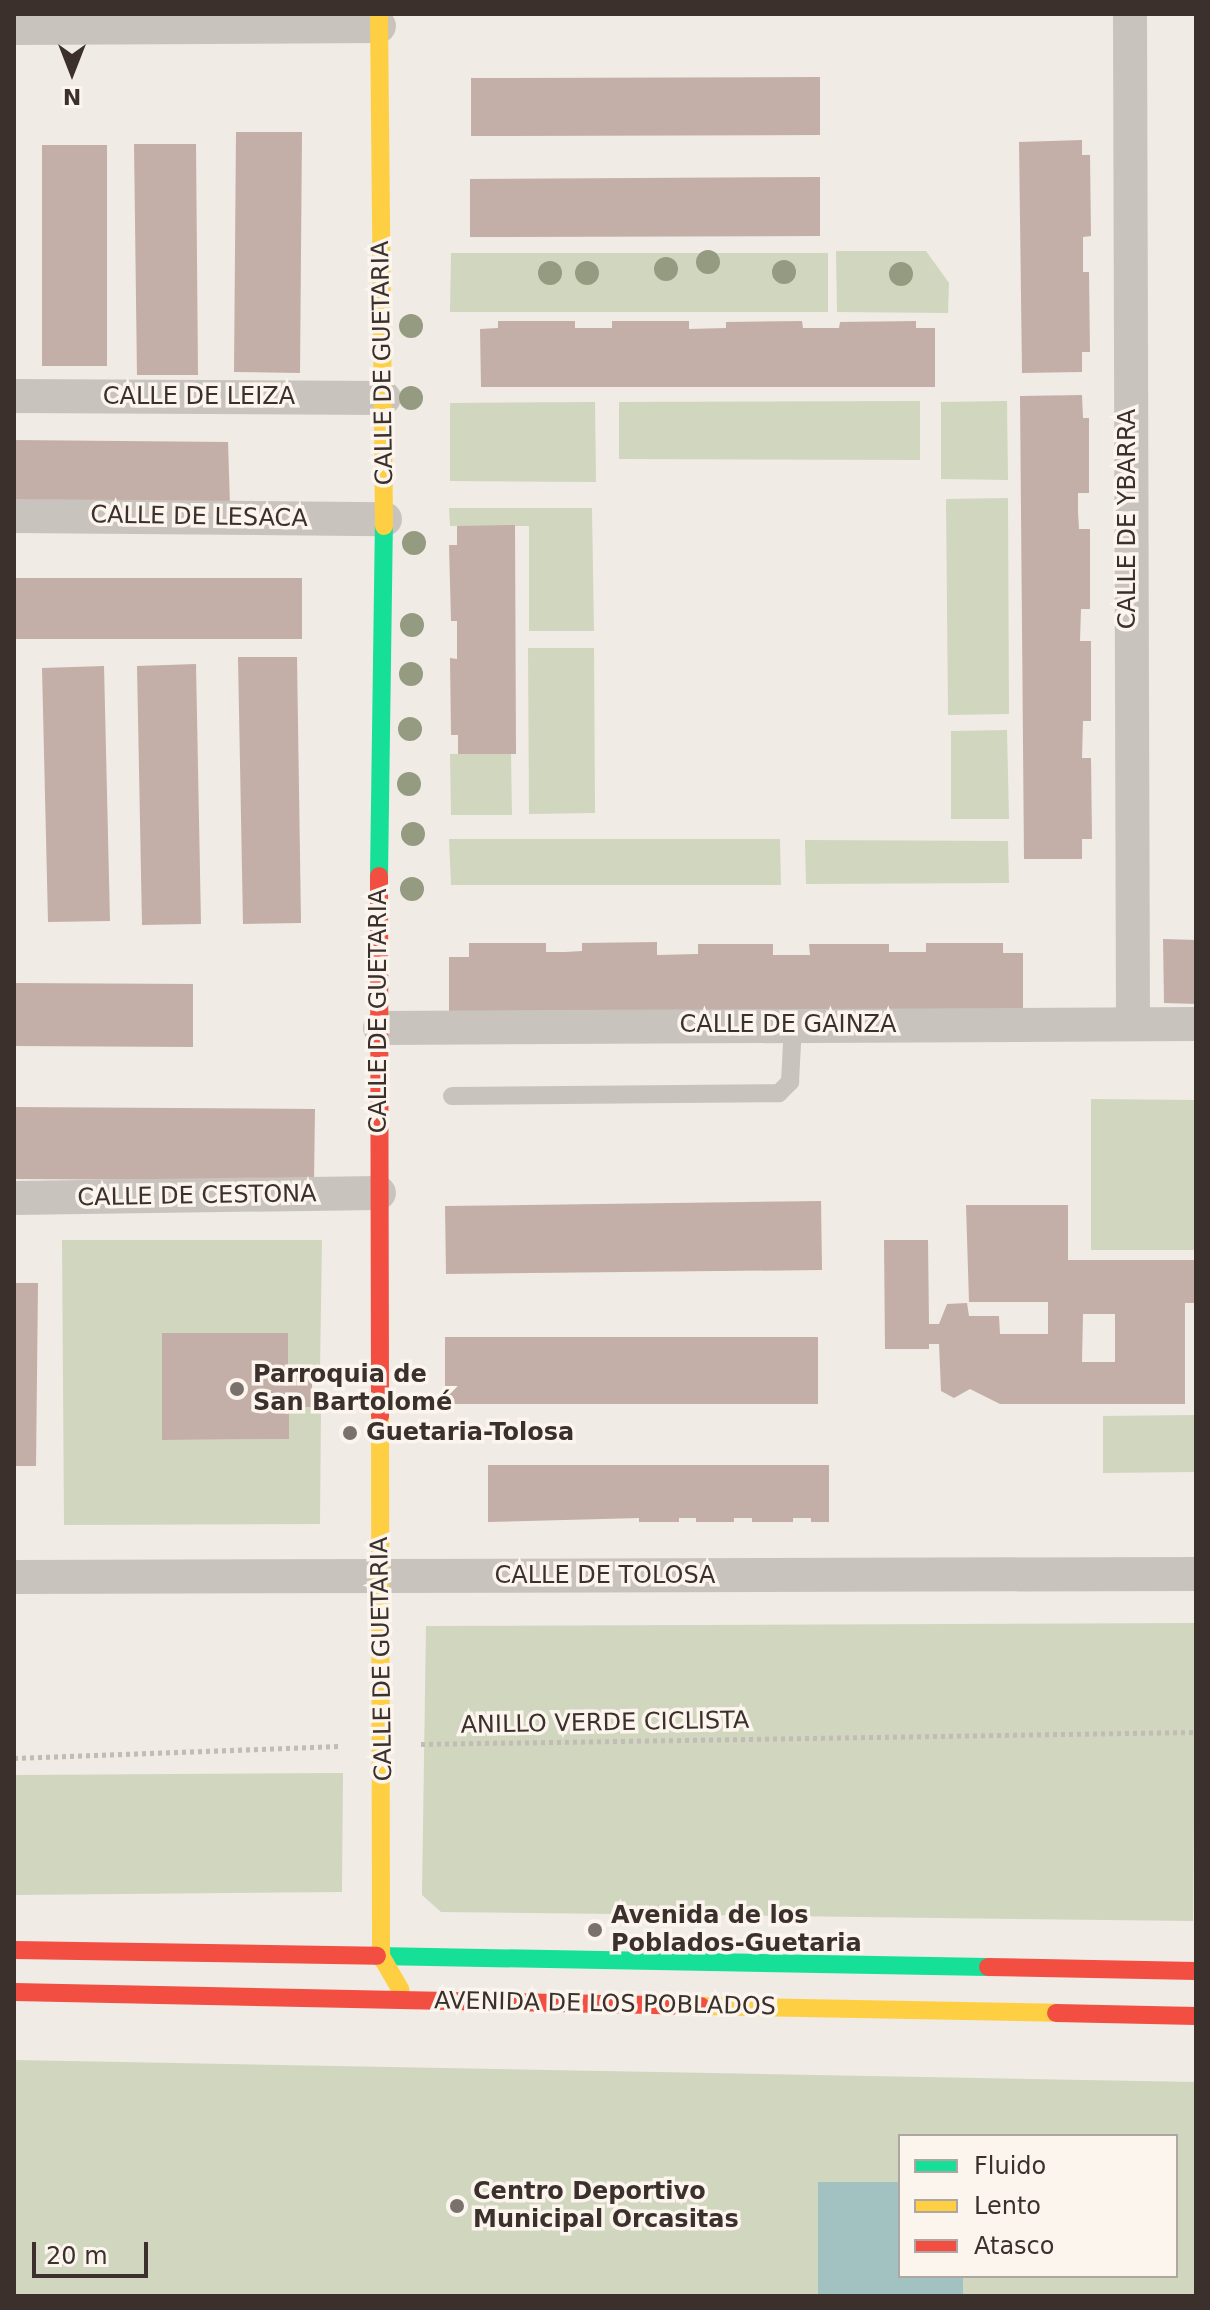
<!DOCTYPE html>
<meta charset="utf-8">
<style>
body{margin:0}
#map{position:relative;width:1210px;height:2310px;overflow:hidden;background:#f0ebe5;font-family:"DejaVu Sans",sans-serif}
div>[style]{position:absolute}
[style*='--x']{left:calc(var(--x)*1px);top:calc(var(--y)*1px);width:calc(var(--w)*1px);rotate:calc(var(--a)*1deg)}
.green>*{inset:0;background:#d1d6bf}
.water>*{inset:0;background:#a1c2c1}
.building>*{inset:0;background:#c3afa7}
.path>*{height:5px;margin-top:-2.5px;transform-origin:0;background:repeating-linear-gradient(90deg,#c2bbb6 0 4px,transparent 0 8px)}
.lane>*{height:18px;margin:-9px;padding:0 9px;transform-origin:9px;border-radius:9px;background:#c9c3be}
.street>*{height:34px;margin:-17px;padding:0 17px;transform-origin:17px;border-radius:17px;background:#c9c3be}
.fast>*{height:18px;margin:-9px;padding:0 9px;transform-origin:9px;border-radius:9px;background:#16e098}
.slow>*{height:18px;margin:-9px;padding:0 9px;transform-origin:9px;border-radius:9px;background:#ffcf43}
.jam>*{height:18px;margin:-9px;padding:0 9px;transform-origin:9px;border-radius:9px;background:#f24e42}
.trees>*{width:24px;height:24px;margin:-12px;border-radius:50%;background:#959b80}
.dots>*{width:22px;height:22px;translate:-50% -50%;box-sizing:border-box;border:4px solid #fbf5ee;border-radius:50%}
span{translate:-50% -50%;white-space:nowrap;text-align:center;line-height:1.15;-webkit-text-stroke:7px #fbf5ee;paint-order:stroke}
.street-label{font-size:24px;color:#3b302b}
.poi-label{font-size:24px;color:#3b302b;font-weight:700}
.left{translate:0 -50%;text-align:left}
.frame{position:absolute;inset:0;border:16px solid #3b302b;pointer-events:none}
.legend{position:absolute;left:898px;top:2134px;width:280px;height:144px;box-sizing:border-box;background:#fbf5ee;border:2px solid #aea6a0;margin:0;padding:10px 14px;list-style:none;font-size:24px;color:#3b302b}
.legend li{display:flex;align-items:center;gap:16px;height:40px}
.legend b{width:40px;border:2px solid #aea6a0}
.north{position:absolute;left:32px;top:32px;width:80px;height:80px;-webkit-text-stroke:6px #fbf5ee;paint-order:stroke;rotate:180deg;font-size:22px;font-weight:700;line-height:32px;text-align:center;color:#3b302b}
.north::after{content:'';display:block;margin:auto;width:28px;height:36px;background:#3b302b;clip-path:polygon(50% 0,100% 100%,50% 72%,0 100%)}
.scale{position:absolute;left:32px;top:2242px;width:116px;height:36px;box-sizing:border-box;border:4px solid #3b302b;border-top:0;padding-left:10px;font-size:24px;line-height:28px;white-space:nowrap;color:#3b302b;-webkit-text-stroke:6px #fbf5ee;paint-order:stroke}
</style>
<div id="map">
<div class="green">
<div style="clip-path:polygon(836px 251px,926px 251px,949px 283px,948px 313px,837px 312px)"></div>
<div style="clip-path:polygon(451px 253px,828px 253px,828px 312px,450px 312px)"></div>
<div style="clip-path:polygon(920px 401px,920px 460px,619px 459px,619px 402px)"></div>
<div style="clip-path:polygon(1007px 401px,1008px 480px,941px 479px,941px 402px)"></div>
<div style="clip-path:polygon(595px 402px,596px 482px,450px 481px,450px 403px)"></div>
<div style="clip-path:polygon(1008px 498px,1009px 714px,948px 715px,946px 499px)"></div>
<div style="clip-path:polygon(449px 508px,592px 508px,594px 631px,529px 631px,529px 526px,450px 526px)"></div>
<div style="clip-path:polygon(528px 648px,594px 648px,595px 813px,529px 814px)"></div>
<div style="clip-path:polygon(1007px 730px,1009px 819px,951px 819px,951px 731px)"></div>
<div style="clip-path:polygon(450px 754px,511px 754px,512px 815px,451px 815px)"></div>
<div style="clip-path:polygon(449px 839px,780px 839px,781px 885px,451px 885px)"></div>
<div style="clip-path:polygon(805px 840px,1008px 841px,1009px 883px,806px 884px)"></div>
<div style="clip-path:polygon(1091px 1099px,1196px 1100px,1196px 1250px,1091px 1250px)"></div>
<div style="clip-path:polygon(62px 1240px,322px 1240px,320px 1371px,288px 1371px,288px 1333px,162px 1334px,163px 1440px,288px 1439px,289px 1407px,321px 1407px,320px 1524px,64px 1525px)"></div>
<div style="clip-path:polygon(1196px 1415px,1196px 1472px,1103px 1473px,1103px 1416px)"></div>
<div style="clip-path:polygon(1196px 1623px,1193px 1921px,441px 1912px,422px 1895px,426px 1626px)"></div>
<div style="clip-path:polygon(343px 1773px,342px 1892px,14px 1895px,14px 1775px)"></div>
<div style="clip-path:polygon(evenodd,14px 2060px,1196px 2082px,1196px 2296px,14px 2296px,14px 2060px,900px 2136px,1176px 2136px,1176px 2276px,900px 2276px,900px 2136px)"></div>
</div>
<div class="water">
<div style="clip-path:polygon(818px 2182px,900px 2182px,900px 2276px,963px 2276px,963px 2296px,818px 2296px)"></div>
</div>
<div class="building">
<div style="clip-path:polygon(820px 77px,820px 135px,471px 136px,471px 78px)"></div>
<div style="clip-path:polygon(236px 132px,302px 132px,300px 373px,234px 372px)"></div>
<div style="clip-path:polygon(1082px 140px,1082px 155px,1090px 155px,1091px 236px,1083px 237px,1083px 272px,1089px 272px,1090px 352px,1082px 352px,1082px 372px,1022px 373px,1019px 142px)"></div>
<div style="clip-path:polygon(134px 144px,196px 144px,198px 375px,137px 375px)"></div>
<div style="clip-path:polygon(42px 145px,107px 145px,107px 366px,42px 366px)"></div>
<div style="clip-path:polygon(820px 177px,820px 236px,470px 237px,470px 179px)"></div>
<div style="clip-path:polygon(498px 321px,575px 321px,575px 328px,612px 328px,612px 321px,689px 321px,689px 329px,726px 328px,726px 322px,802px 321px,803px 328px,839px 328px,840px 322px,916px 321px,916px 328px,935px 328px,935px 387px,481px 387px,480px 329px,498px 328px)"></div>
<div style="clip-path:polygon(1082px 395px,1083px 418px,1089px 418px,1089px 493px,1078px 493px,1078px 512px,1079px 529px,1090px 529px,1090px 609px,1081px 609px,1080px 641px,1091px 641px,1091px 721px,1083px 721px,1082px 758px,1091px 758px,1092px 839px,1082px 839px,1082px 859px,1024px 859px,1020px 396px)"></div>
<div style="clip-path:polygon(14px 440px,228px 442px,230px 506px,14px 505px)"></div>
<div style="clip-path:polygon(515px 525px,516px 754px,458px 754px,458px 735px,451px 735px,450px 658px,457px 659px,457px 621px,451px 621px,449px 545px,457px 545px,457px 526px)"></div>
<div style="clip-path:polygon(14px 578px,302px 578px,302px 639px,14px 639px)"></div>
<div style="clip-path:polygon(238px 657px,297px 657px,301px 923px,243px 924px)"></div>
<div style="clip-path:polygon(196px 664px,201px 924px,142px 925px,137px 666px)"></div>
<div style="clip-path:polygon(104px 666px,110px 921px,48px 922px,42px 668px)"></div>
<div style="clip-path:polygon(1163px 939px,1196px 940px,1196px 1004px,1164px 1003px)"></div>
<div style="clip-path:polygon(657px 942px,657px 955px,698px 954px,698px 944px,773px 944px,773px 955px,810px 955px,809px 944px,889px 944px,889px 952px,926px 952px,926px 943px,1003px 943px,1003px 953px,1023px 953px,1023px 1014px,449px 1012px,449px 957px,469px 957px,469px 943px,546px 943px,546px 952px,565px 952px,582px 951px,582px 943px)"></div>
<div style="clip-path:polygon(14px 983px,193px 984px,193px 1047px,14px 1046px)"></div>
<div style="clip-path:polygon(14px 1107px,315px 1109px,314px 1181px,14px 1179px)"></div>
<div style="clip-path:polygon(821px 1201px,822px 1270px,446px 1274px,445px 1206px)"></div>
<div style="clip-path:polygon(evenodd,966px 1205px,1068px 1205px,1068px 1260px,1196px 1260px,1196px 1303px,1185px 1303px,1185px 1404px,1000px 1404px,970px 1389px,954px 1398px,941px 1391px,939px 1344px,929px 1344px,929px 1349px,885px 1349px,884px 1240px,928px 1240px,929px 1324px,939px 1324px,947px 1304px,967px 1303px,969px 1316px,999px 1316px,1000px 1334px,1048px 1334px,1048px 1302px,969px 1302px,966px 1205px,1083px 1314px,1115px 1314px,1115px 1362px,1082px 1362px,1083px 1314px)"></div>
<div style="clip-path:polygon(14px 1283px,38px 1283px,36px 1466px,14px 1466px)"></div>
<div style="clip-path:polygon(162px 1333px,288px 1333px,288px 1371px,312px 1371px,312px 1407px,289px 1407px,289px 1439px,162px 1440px)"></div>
<div style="clip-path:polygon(445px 1337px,818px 1337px,818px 1404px,445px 1404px)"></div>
<div style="clip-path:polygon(488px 1465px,829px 1465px,829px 1522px,811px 1522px,811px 1518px,793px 1518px,793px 1522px,752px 1522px,752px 1518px,734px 1518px,734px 1522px,696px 1522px,696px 1518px,679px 1518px,679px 1522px,639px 1522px,639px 1518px,488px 1522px)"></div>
</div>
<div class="path">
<div style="--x:421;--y:1744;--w:775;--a:-0.89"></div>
<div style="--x:14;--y:1758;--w:325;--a:-2.1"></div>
</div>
<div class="lane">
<div style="--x:452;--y:1096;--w:327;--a:-0.5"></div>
<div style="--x:779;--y:1093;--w:16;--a:-45"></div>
<div style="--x:790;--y:1082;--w:57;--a:-87"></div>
</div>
<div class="street">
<div style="--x:1130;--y:14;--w:1009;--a:89.83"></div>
<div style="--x:14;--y:28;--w:365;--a:-0.3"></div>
<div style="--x:14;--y:396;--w:370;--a:0.3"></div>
<div style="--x:14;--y:516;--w:371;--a:0.5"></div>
<div style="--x:380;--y:1028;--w:816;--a:-0.28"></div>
<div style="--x:14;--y:1198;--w:365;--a:-0.8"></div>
<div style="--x:14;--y:1577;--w:1182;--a:-0.15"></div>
</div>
<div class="fast">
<div style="--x:379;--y:876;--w:350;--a:-89.2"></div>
<div style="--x:377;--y:1956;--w:611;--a:1.03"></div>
</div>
<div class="slow">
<div style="--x:379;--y:14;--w:512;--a:89.44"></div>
<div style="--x:380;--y:1416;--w:540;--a:89.89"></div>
<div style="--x:381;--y:1956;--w:39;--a:60"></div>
<div style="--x:701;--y:2006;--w:355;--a:1.1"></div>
</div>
<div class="jam">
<div style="--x:379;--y:876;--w:540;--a:89.89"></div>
<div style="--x:14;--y:1950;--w:363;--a:0.9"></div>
<div style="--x:988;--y:1967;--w:208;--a:1.1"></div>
<div style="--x:14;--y:1992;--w:687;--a:1.17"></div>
<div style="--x:1056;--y:2013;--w:140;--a:1.2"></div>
</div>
<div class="trees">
<div style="left:708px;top:262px"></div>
<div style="left:666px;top:269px"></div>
<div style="left:784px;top:272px"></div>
<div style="left:550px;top:273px"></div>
<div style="left:587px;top:273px"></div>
<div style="left:901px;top:274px"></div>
<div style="left:411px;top:326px"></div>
<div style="left:411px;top:398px"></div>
<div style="left:414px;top:543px"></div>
<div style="left:412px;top:625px"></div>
<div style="left:411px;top:674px"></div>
<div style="left:410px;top:729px"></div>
<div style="left:409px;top:784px"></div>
<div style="left:413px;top:834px"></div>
<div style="left:412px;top:889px"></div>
</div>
<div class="dots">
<div style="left:237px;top:1389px;background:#7a716c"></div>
<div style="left:350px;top:1433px;background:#7a716c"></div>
<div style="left:595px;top:1930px;background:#7a716c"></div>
<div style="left:457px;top:2206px;background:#7a716c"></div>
</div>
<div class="street-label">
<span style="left:383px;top:363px;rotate:-91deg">CALLE DE GUETARIA</span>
<span style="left:199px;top:397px">CALLE DE LEIZA</span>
<span style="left:199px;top:517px;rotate:1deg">CALLE DE LESACA</span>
<span style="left:1128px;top:519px;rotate:-90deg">CALLE DE YBARRA</span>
<span style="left:379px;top:1011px;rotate:-90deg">CALLE DE GUETARIA</span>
<span style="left:788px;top:1025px">CALLE DE GAINZA</span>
<span style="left:197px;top:1196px;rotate:-1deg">CALLE DE CESTONA</span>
<span style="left:605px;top:1576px">CALLE DE TOLOSA</span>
<span style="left:382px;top:1659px;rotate:-91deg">CALLE DE GUETARIA</span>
<span style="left:605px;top:1723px;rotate:-1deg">ANILLO VERDE CICLISTA</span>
<span style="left:605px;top:2004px;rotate:1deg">AVENIDA DE LOS POBLADOS</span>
</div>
<div class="poi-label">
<span class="left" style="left:253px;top:1389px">Parroquia de<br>San Bartolomé</span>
<span class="left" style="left:366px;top:1433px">Guetaria-Tolosa</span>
<span class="left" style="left:611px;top:1930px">Avenida de los<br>Poblados-Guetaria</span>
<span class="left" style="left:473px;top:2206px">Centro Deportivo<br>Municipal Orcasitas</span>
</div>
<div class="frame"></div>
<ul class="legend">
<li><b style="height:10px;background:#16e098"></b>Fluido</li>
<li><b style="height:10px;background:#ffcf43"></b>Lento</li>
<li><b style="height:10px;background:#f24e42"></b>Atasco</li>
</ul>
<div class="north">N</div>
<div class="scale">20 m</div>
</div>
